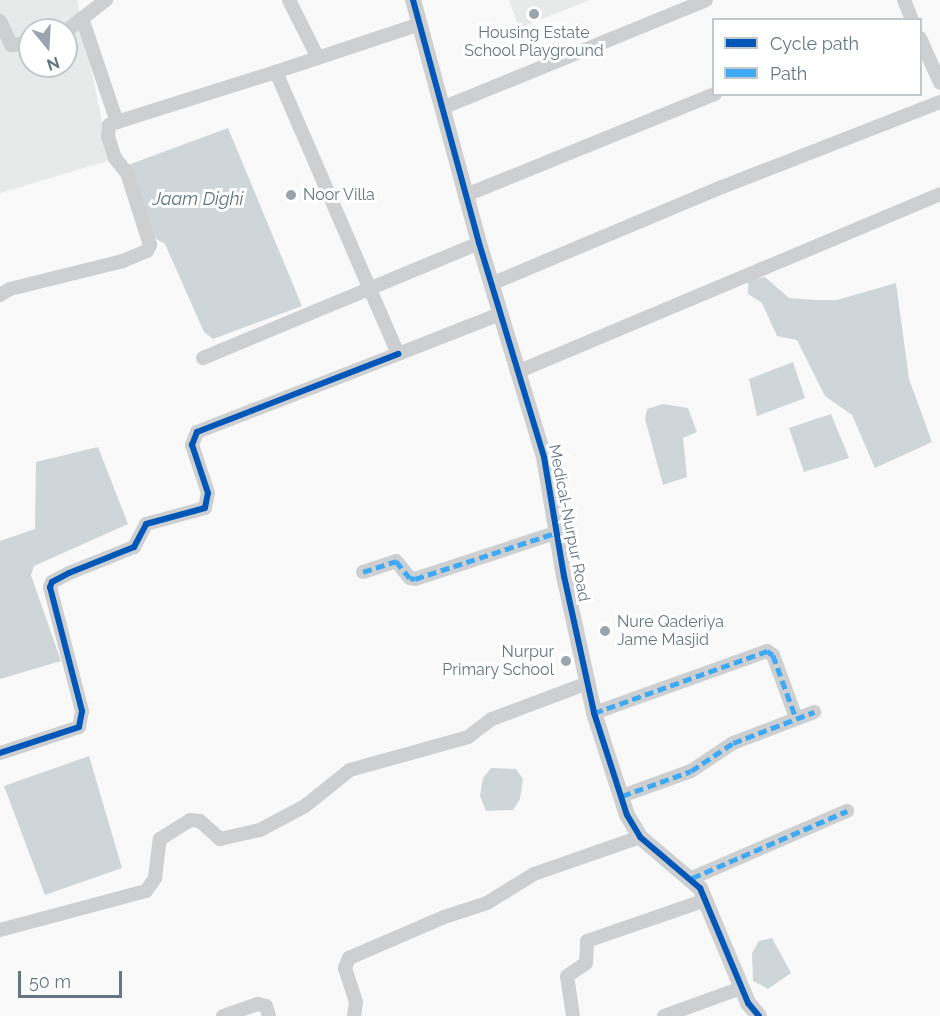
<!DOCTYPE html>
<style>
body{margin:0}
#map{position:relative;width:940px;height:1016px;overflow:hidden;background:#f9f9f9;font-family:Raleway,sans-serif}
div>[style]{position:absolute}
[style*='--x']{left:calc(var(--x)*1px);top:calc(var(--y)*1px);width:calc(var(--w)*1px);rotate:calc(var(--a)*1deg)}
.built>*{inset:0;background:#e8e9e9}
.water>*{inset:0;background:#ced6d9}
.minor>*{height:14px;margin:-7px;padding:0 7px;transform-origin:7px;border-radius:7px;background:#cecfd0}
.tertiary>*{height:16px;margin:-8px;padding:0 8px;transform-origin:8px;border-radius:8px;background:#cecfd0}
.quiet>*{height:4.5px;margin-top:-2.25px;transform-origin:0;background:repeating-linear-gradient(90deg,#3fa9f5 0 9px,transparent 0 13.5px)}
.cycleway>*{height:6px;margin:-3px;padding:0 3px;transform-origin:3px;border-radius:3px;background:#0057b8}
.dots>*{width:16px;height:16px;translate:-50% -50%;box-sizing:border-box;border:3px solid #fff;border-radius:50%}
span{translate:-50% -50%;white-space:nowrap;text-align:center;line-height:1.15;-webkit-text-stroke:6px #fff;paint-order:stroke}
.poi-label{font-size:16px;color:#657683}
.left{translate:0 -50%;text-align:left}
.right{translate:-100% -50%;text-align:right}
.street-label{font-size:16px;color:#657683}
.water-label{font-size:18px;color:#60757c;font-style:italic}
.legend{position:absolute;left:712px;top:18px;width:210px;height:78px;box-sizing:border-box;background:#fff;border:2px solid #c1c8cd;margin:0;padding:8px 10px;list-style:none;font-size:18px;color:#657683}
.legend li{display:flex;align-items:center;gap:12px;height:30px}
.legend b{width:30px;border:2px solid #c1c8cd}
.north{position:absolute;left:18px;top:18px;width:60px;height:60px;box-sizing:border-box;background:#fff;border:2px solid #c1c8cd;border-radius:50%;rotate:162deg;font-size:16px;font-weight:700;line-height:24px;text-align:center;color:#657683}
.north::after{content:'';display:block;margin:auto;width:21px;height:27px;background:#99a4ac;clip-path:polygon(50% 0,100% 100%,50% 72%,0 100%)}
.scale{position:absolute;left:18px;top:971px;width:104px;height:27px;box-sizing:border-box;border:3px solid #657683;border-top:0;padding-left:8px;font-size:18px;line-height:21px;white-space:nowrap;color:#657683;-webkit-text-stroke:4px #fff;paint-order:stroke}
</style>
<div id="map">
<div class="built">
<div style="clip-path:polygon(evenodd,0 0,77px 0,110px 160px,0 193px,0 0,30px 30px,66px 30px,66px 66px,30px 66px,30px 30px)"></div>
<div style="clip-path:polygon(509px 0,590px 0,519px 28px)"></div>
</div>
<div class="water">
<div style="clip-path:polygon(228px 128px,302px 306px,213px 339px,204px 332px,165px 244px,153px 237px,128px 165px)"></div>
<div style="clip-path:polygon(765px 277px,789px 298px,815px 300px,837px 300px,896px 283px,909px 379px,932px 442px,875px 468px,852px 415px,825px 396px,797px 340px,777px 336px,762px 303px,748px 294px,748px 280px)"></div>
<div style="clip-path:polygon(793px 362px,805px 398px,757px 416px,749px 379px)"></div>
<div style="clip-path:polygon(663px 404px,688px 408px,697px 432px,683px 438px,687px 477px,663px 485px,645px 419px,647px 409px)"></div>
<div style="clip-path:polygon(831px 414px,849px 458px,804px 472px,789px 428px)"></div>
<div style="clip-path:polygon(98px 447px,128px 524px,34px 566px,31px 575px,61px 661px,0 679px,0 541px,35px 529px,36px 462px)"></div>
<div style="clip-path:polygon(89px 756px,122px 868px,45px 895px,4px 786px)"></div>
<div style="clip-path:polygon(491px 768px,516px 769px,523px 779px,520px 799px,513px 810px,486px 811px,480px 796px,483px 778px)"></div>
<div style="clip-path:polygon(772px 938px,791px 973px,768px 989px,753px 981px,752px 953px,759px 941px)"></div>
</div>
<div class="minor">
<div style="--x:289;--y:0;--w:63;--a:63.4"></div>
<div style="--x:904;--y:0;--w:22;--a:68"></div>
<div style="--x:82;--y:18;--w:110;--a:71.4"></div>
<div style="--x:117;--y:122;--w:167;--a:-17.5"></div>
<div style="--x:0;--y:21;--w:26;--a:65"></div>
<div style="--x:11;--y:45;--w:19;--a:-6"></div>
<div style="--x:420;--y:24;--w:152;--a:161.6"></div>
<div style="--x:276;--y:72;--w:307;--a:66.6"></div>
<div style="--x:398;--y:354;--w:110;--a:-21.4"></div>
<div style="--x:66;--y:31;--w:51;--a:-37.8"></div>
<div style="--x:920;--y:38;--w:49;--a:66"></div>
<div style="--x:442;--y:108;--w:285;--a:-22.2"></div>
<div style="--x:466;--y:195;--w:269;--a:-22.1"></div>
<div style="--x:491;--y:284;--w:251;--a:-22.8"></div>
<div style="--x:722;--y:187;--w:234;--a:-21.3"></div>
<div style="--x:0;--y:295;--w:12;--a:-31"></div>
<div style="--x:10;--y:289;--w:116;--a:-13.9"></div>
<div style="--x:123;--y:261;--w:26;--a:-23"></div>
<div style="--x:147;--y:251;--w:7;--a:-63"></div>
<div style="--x:150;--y:245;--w:76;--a:-107.7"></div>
<div style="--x:127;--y:173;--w:19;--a:-129"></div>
<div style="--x:115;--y:158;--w:22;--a:-108"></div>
<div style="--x:108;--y:137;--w:12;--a:-85"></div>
<div style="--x:109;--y:125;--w:9;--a:-21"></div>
<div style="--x:203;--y:358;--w:299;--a:-22.6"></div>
<div style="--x:517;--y:372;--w:459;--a:-22.8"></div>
<div style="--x:363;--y:572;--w:35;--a:-18"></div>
<div style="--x:396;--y:561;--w:22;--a:51"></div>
<div style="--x:410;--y:578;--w:5;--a:11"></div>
<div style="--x:415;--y:579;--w:151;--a:-18.2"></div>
<div style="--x:594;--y:713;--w:184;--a:-19.7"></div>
<div style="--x:767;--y:651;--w:7;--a:34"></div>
<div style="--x:773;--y:655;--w:67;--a:69.9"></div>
<div style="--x:0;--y:753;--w:83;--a:-18.2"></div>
<div style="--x:79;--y:727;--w:16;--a:-79"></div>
<div style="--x:82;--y:711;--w:128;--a:-104.5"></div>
<div style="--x:50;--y:587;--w:5;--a:-68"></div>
<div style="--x:52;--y:582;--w:19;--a:-28"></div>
<div style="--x:69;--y:573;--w:70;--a:-21.8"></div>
<div style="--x:134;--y:547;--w:26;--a:-62"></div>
<div style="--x:146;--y:524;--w:61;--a:-15.2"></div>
<div style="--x:205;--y:508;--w:15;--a:-79"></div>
<div style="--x:208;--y:493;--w:51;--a:-108.4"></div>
<div style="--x:192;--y:445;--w:14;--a:-69"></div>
<div style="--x:197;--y:432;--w:216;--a:-21.2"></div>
<div style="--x:622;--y:796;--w:73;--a:-19.9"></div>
<div style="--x:691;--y:771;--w:50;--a:-33.7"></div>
<div style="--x:733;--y:743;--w:87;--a:-20.9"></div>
<div style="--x:692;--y:878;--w:169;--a:-23.4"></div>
<div style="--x:0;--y:930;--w:151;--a:-15"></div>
<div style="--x:146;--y:891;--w:16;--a:-55"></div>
<div style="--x:155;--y:878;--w:39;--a:-83"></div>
<div style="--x:160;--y:839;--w:36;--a:-32"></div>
<div style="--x:190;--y:820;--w:10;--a:6"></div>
<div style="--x:200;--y:821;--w:27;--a:42"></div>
<div style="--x:220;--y:839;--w:41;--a:-12.7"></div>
<div style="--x:260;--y:830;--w:51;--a:-28.1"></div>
<div style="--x:305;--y:806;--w:58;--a:-38.7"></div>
<div style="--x:350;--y:770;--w:123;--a:-15.6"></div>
<div style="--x:468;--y:737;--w:30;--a:-37"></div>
<div style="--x:492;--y:719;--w:103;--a:-20.6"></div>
<div style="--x:223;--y:1016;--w:37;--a:-19"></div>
<div style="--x:258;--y:1004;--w:8;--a:14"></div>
<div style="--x:266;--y:1006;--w:10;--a:73"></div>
<div style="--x:354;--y:1016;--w:14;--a:-82"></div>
<div style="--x:356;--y:1002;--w:36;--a:-108"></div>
<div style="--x:345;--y:968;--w:11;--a:-68"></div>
<div style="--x:349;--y:958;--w:103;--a:-23.3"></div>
<div style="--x:444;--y:917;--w:45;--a:-18"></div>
<div style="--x:487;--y:903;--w:55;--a:-31.7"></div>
<div style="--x:534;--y:874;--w:112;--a:-19.2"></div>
<div style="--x:573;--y:1016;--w:40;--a:-98.5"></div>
<div style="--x:567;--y:976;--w:23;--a:-34"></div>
<div style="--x:586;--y:963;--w:22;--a:-87"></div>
<div style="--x:587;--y:941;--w:126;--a:-19"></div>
<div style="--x:664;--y:1016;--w:82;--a:-20"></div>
</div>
<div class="tertiary">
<div style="--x:413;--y:0;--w:252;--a:74.8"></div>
<div style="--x:479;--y:243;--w:224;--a:73.1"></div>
<div style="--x:544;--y:457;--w:121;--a:80.5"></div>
<div style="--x:564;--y:576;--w:140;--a:77.6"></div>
<div style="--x:594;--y:713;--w:107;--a:72.1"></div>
<div style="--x:627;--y:815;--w:26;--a:59"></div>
<div style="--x:640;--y:837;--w:79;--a:40.4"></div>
<div style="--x:700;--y:888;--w:125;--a:67.3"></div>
<div style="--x:748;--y:1003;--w:17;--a:50"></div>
</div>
<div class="quiet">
<div style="--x:363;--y:572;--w:35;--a:-18"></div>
<div style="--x:396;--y:561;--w:22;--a:51"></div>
<div style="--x:410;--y:578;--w:5;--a:11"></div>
<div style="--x:415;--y:579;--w:151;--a:-18.2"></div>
<div style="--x:594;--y:713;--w:184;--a:-19.7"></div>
<div style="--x:767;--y:651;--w:7;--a:34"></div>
<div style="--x:773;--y:655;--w:67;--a:69.9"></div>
<div style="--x:622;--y:796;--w:73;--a:-19.9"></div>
<div style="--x:691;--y:771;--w:50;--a:-33.7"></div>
<div style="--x:733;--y:743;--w:87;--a:-20.9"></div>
<div style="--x:692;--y:878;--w:169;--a:-23.4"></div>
</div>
<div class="cycleway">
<div style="--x:413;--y:0;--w:252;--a:74.8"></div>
<div style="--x:479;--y:243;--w:224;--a:73.1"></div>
<div style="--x:544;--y:457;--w:121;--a:80.5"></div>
<div style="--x:564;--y:576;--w:140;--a:77.6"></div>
<div style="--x:594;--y:713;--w:107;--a:72.1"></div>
<div style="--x:627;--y:815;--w:26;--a:59"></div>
<div style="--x:640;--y:837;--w:79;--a:40.4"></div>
<div style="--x:700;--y:888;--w:125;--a:67.3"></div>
<div style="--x:748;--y:1003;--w:17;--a:50"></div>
<div style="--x:0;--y:753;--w:83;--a:-18.2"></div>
<div style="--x:79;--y:727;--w:16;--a:-79"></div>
<div style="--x:82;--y:711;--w:128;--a:-104.5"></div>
<div style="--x:50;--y:587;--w:5;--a:-68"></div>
<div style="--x:52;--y:582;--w:19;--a:-28"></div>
<div style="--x:69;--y:573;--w:70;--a:-21.8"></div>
<div style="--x:134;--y:547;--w:26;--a:-62"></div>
<div style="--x:146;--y:524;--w:61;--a:-15.2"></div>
<div style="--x:205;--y:508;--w:15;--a:-79"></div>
<div style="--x:208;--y:493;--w:51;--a:-108.4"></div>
<div style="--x:192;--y:445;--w:14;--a:-69"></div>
<div style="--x:197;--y:432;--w:216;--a:-21.2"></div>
</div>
<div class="dots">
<div style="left:534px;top:14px;background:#99a4ac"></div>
<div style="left:291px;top:195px;background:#99a4ac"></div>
<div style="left:605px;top:631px;background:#99a4ac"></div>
<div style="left:566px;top:661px;background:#99a4ac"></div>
</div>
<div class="poi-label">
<span style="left:534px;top:42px">Housing Estate<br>School Playground</span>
<span class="left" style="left:303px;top:195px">Noor Villa</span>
<span class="left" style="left:617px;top:631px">Nure Qaderiya<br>Jame Masjid</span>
<span class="right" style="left:554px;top:661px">Nurpur<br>Primary School</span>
</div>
<div class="street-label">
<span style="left:569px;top:523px;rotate:79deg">Medical-Nurpur Road</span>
</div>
<div class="water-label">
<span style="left:198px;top:199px">Jaam Dighi</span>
</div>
<ul class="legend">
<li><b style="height:8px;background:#0057b8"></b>Cycle path</li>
<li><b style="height:8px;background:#3fa9f5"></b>Path</li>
</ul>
<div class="north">N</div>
<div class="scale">50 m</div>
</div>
